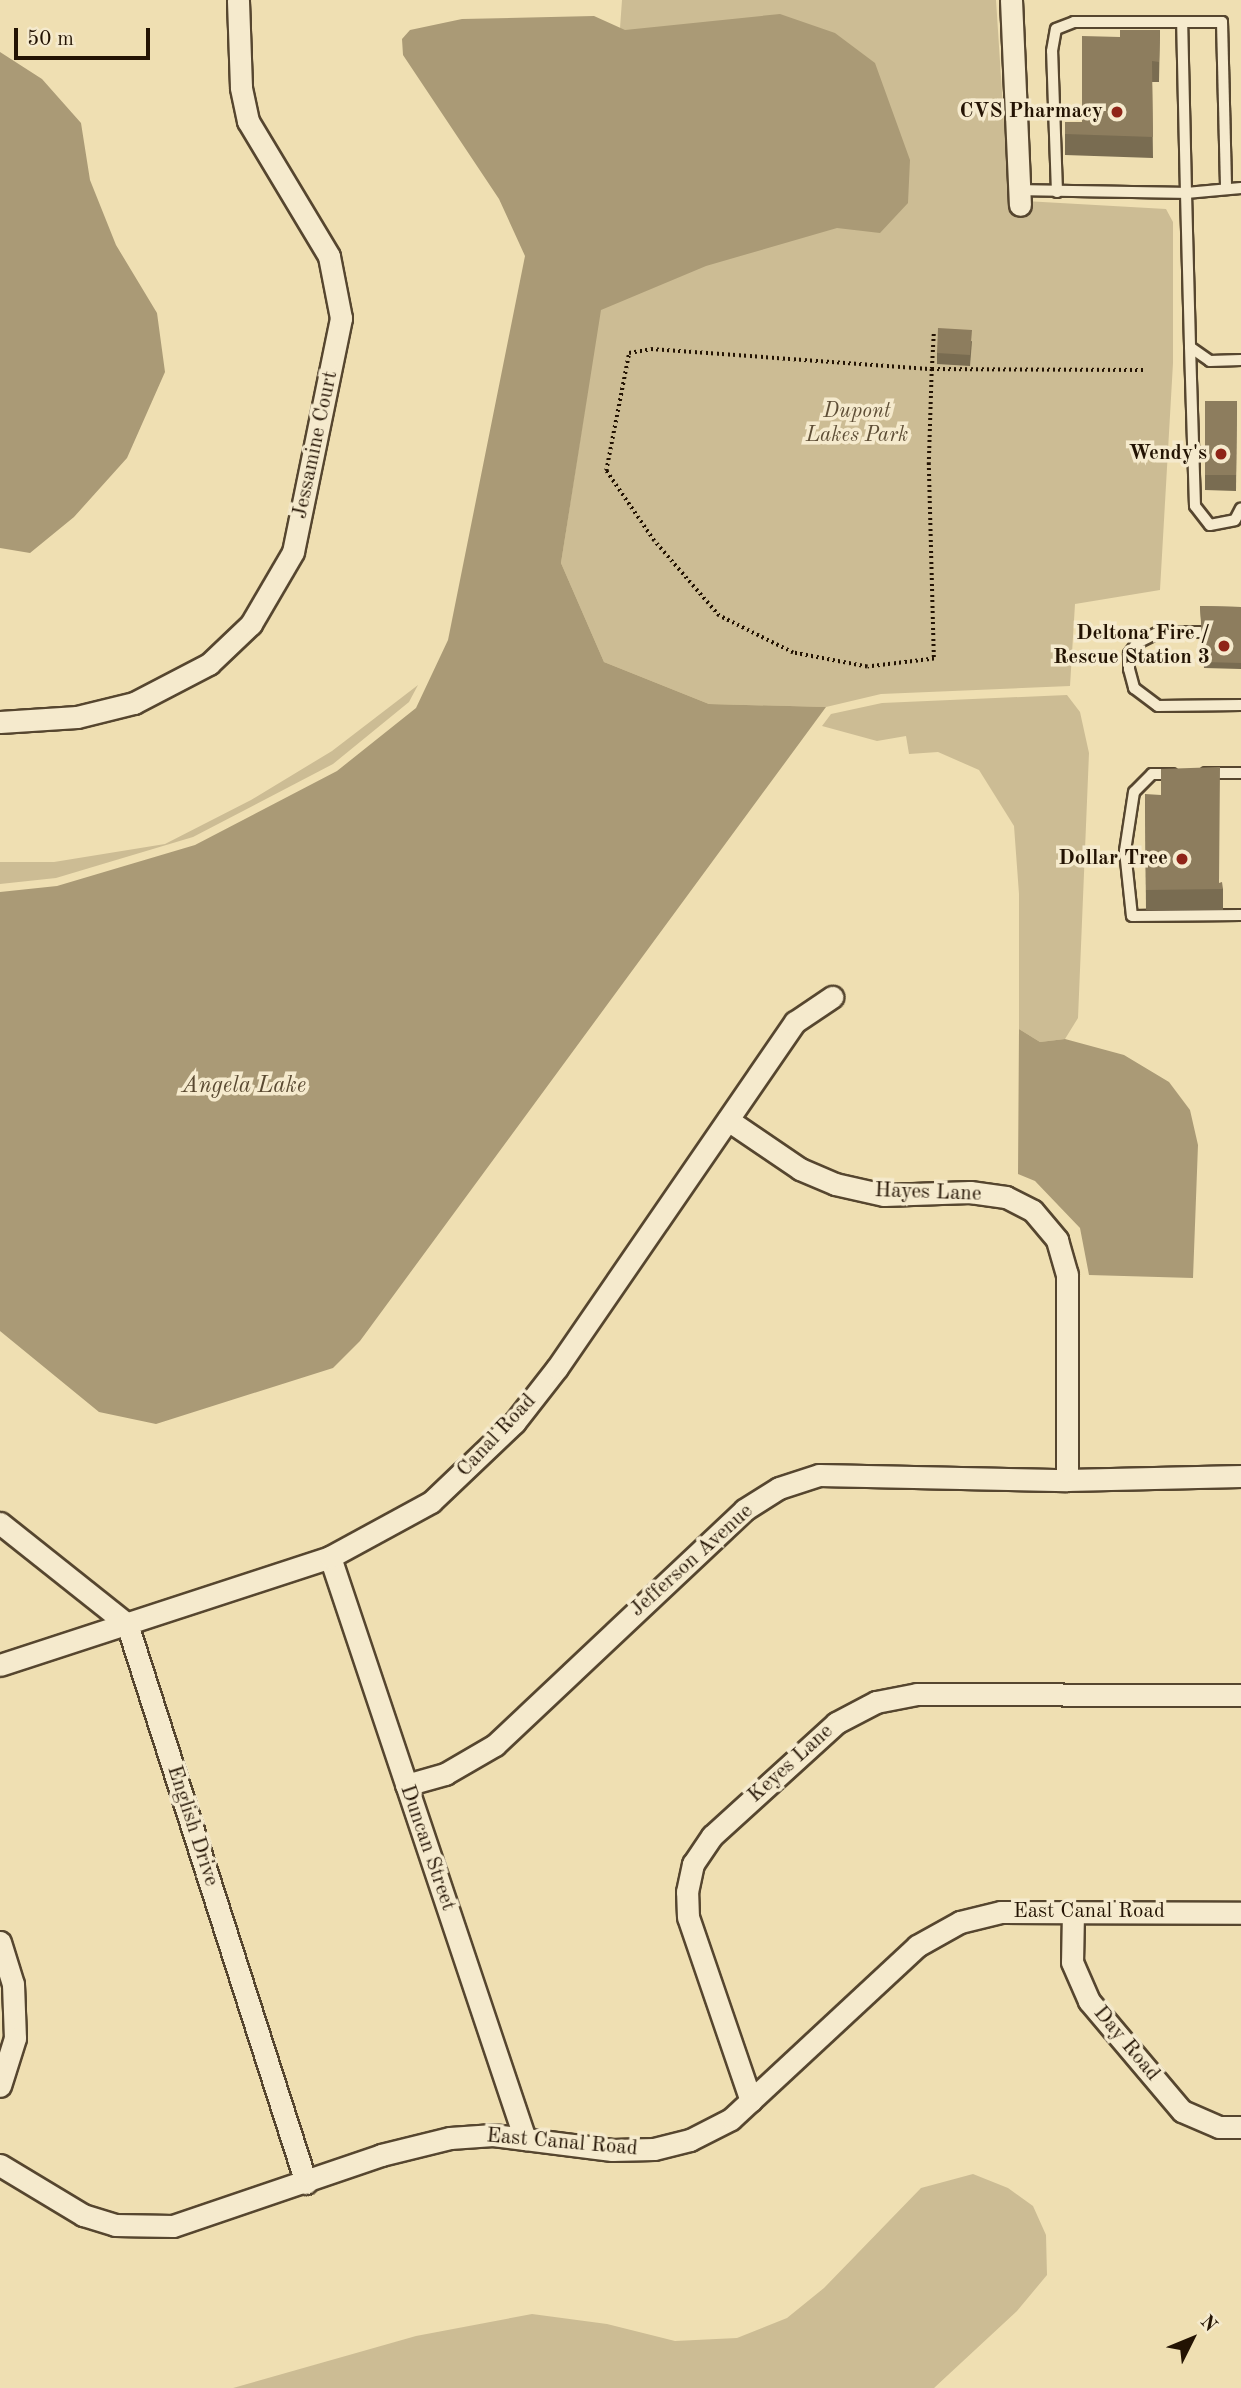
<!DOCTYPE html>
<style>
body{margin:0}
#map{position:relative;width:1241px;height:2388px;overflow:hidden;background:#efdfb2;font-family:"Old Standard TT",serif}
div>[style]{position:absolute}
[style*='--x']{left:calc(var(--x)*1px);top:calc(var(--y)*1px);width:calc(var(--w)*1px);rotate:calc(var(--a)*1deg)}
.green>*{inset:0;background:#ccbc94}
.water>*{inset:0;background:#aa9a76}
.path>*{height:3.5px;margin-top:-1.75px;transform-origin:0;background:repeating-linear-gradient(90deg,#231303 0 2px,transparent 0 5.5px)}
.roads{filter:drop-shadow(2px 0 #56462f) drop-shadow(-2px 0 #56462f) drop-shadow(0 2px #56462f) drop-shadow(0 -2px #56462f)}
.service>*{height:10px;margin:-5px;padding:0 5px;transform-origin:5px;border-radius:5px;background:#f5eacd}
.minor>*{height:21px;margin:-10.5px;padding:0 10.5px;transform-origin:10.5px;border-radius:10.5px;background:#f5eacd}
.wall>*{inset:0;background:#796c51}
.building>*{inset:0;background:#8d7d5e}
.dots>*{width:19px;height:19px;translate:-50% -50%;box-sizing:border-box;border:4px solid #f5eacd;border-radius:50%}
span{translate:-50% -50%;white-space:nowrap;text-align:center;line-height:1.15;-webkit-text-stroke:7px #f5eacd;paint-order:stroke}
.poi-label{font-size:21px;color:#231303;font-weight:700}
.right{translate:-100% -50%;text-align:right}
.park-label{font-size:21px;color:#5e4e36;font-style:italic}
.street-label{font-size:21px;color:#231303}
.water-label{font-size:23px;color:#594931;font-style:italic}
.north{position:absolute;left:1157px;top:2304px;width:70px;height:70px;-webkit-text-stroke:5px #f5eacd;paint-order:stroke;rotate:47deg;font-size:19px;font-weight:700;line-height:28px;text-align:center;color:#231303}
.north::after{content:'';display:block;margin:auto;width:24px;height:32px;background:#231303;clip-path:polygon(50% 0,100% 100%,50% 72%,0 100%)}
.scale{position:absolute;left:14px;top:28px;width:136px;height:32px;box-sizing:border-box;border:4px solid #231303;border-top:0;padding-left:9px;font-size:21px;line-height:24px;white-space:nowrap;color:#231303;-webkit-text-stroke:5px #f5eacd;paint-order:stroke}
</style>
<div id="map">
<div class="green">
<div style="clip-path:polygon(622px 0,996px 0,1009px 200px,1166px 209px,1173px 222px,1173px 363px,1160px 590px,1075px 604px,1070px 686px,881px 694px,826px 707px,709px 704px,604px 662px,561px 563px,600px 310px)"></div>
<div style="clip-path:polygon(418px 685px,409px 702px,333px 764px,193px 837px,56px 878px,0 884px,0 862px,54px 862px,165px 844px,251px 800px,332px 751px)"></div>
<div style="clip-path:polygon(1067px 695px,1080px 712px,1089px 753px,1078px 1018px,1065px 1039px,1040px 1042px,1019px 1029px,1019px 894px,1014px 826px,979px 770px,938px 752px,909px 754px,906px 736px,877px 741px,822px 726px,831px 714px,882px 703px)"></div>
<div style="clip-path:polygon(973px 2174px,1008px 2188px,1033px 2206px,1046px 2235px,1047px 2275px,1017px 2311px,934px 2388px,233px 2388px,416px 2336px,532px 2314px,607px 2324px,675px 2341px,737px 2338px,787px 2318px,824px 2288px,921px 2188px)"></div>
</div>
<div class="water">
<div style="clip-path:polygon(780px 14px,835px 33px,875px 63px,910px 160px,908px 203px,880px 233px,837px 228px,706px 266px,601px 310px,561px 563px,604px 662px,709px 704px,826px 707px,360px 1341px,333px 1368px,156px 1424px,99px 1412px,0 1331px,0 892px,57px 886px,195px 845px,337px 771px,416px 708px,448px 640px,525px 256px,499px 199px,403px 55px,402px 39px,410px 30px,462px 19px,594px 16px,625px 30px)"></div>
<div style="clip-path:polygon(0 52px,42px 79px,81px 123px,90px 180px,116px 245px,157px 313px,165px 372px,127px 458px,74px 517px,30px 553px,0 548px)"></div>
<div style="clip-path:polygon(1019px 1029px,1040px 1042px,1065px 1039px,1124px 1055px,1169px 1082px,1190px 1110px,1198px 1145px,1193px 1278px,1089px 1275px,1080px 1228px,1035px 1181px,1018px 1174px)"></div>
</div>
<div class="path">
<div style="--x:934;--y:334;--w:35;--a:93"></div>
<div style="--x:932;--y:369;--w:94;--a:91.8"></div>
<div style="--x:929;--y:463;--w:196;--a:88.5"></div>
<div style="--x:934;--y:659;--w:67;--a:173.2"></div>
<div style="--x:867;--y:667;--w:75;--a:-169.3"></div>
<div style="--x:793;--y:653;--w:83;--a:-153.4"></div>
<div style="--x:719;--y:616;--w:99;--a:-130.9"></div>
<div style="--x:654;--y:541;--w:85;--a:-124.4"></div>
<div style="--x:606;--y:471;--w:120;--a:-79"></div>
<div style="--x:629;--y:353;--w:22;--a:-10"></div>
<div style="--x:651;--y:349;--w:282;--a:4.1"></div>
<div style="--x:932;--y:369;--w:211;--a:0.3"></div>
</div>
<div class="roads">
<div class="service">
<div style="--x:1241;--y:188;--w:55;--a:174.8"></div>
<div style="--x:1186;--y:193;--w:154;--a:88.5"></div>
<div style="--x:1190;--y:347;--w:24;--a:35"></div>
<div style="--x:1210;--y:361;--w:31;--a:-2"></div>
<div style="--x:1019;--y:190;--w:167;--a:1"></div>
<div style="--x:1186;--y:193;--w:171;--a:-91.3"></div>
<div style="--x:1057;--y:192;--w:141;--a:-92"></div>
<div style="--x:1052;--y:51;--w:22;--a:-80"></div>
<div style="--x:1056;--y:29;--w:19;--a:-21"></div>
<div style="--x:1074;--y:22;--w:148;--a:0"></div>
<div style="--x:1222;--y:22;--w:166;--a:88.6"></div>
<div style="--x:1190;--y:347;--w:159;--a:88.2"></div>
<div style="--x:1195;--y:506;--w:24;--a:52"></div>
<div style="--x:1210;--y:525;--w:25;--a:-11"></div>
<div style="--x:1235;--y:520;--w:13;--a:-63"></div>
<div style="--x:1200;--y:632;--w:41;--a:180"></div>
<div style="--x:1159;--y:632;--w:25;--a:153"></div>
<div style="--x:1137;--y:643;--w:14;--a:126"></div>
<div style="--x:1129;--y:654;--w:15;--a:90"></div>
<div style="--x:1129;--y:669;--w:20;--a:75"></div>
<div style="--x:1134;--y:688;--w:30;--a:37"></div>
<div style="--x:1158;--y:706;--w:83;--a:-0.7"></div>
<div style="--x:1206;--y:773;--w:35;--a:0"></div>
<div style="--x:1172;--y:774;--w:20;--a:180"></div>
<div style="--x:1152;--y:774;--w:25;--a:135"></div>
<div style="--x:1134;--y:792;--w:60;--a:98.7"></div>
<div style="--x:1125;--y:851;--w:65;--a:83.9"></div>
<div style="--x:1132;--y:916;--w:109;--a:-0.5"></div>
</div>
<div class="minor">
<div style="--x:1011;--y:0;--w:205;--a:87.5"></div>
<div style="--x:0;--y:722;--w:77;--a:-3.7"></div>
<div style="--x:77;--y:717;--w:59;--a:-13.8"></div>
<div style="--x:134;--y:703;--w:85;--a:-27.5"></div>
<div style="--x:209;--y:664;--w:58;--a:-43.6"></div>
<div style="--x:251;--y:624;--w:83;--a:-59.7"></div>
<div style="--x:293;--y:552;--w:239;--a:-78.4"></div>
<div style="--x:341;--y:318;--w:63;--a:-101"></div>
<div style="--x:329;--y:256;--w:157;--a:-121"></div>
<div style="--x:248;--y:121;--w:35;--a:-102"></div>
<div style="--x:241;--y:87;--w:87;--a:-92"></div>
<div style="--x:728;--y:1120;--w:87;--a:34.2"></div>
<div style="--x:800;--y:1169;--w:38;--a:23"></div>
<div style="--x:835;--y:1184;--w:50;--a:12.7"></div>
<div style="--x:884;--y:1195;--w:86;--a:-2"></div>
<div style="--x:970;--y:1192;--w:36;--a:8"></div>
<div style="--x:1006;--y:1197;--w:30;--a:27"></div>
<div style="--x:1033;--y:1211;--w:38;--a:50"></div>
<div style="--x:1057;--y:1240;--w:35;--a:74"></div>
<div style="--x:1067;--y:1274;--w:206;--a:90"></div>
<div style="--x:0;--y:1523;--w:162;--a:38.5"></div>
<div style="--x:127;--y:1624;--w:587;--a:72.24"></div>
<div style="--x:330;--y:1557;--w:614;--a:71.48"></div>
<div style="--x:0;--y:1665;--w:347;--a:-18.1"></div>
<div style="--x:330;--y:1557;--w:115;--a:-28.6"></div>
<div style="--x:431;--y:1502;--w:115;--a:-43.6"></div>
<div style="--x:514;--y:1423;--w:70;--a:-52"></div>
<div style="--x:557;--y:1368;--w:420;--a:-55.5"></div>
<div style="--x:795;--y:1022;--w:45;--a:-34"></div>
<div style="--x:406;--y:1785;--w:41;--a:-15.8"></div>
<div style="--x:445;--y:1774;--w:58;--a:-30.1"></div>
<div style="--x:495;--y:1745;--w:342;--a:-43.3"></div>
<div style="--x:744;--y:1510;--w:41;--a:-32.2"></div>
<div style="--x:779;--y:1488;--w:42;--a:-18"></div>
<div style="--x:819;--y:1475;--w:248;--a:1.2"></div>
<div style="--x:1067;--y:1480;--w:174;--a:-1.3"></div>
<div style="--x:1073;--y:1912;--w:50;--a:91.1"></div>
<div style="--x:1072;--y:1962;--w:43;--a:66.4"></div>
<div style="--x:1089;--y:2001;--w:144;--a:49.8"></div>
<div style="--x:1182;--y:2111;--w:40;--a:23.4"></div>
<div style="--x:1219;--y:2127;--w:22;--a:0"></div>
<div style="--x:0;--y:1942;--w:44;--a:72.8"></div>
<div style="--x:13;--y:1984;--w:54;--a:87.9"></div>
<div style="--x:15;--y:2038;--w:50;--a:107.4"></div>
<div style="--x:751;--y:2101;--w:194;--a:-108.9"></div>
<div style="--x:688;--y:1917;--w:25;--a:-92"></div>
<div style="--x:687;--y:1892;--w:29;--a:-78"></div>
<div style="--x:693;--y:1864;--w:34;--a:-56"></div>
<div style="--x:712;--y:1836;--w:168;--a:-42.3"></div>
<div style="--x:836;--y:1723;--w:45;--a:-27.7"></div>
<div style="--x:876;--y:1702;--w:42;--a:-11"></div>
<div style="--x:917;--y:1694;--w:324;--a:0.2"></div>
<div style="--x:0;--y:2165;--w:97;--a:31.1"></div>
<div style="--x:83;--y:2215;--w:34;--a:17"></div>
<div style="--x:115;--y:2225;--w:58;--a:1"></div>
<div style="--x:173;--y:2226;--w:220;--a:-18.8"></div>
<div style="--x:381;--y:2155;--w:71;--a:-13.8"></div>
<div style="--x:450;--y:2138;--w:43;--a:-4"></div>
<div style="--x:493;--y:2135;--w:120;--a:7.2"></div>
<div style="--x:612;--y:2150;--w:42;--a:-1.4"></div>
<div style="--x:654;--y:2149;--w:37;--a:-14"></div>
<div style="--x:690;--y:2140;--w:46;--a:-27.1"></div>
<div style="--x:731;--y:2119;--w:254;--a:-42.9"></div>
<div style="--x:917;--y:1946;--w:49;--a:-29.2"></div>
<div style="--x:960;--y:1922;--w:42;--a:-13.7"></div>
<div style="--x:1001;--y:1912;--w:240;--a:0.2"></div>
</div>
</div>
<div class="wall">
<div style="clip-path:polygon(1160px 30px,1159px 82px,1152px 82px,1153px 158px,1065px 155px,1065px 122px,1082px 122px,1120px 37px)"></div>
<div style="clip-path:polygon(972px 341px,970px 366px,937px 364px,937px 353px)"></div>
<div style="clip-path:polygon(1205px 401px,1237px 401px,1236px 491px,1205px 490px)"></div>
<div style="clip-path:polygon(1200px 606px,1241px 607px,1241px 669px,1204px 668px)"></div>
<div style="clip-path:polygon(1145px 794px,1219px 883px,1223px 889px,1223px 910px,1146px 910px)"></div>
</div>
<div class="building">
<div style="clip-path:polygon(1120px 30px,1160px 30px,1159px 62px,1152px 61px,1153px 137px,1065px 134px,1065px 122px,1082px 122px,1082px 36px,1120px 37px)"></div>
<div style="clip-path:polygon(938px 328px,972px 330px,970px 355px,937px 353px)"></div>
<div style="clip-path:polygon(1205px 401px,1237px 401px,1236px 475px,1205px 475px)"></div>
<div style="clip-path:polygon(1200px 606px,1241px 607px,1241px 663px,1204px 662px)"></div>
<div style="clip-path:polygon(1220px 767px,1219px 883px,1222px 882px,1223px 889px,1146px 890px,1145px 794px,1161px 795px,1161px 769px)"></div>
</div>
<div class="dots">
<div style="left:1117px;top:112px;background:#8f2418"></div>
<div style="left:1221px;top:454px;background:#8f2418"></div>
<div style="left:1224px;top:646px;background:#8f2418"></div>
<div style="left:1182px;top:859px;background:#8f2418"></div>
</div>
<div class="poi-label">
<span class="right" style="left:1103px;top:112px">CVS Pharmacy</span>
<span class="right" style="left:1207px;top:454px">Wendy's</span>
<span class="right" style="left:1210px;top:646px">Deltona Fire /<br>Rescue Station 3</span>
<span class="right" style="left:1168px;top:859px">Dollar Tree</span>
</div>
<div class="park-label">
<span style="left:857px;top:424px">Dupont<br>Lakes Park</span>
</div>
<div class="street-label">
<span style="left:316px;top:445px;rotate:-78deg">Jessamine Court</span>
<span style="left:928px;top:1193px;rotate:2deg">Hayes Lane</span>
<span style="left:497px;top:1436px;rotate:-47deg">Canal Road</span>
<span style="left:692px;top:1561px;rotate:-42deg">Jefferson Avenue</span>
<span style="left:791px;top:1764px;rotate:-42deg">Keyes Lane</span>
<span style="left:192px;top:1826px;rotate:72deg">English Drive</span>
<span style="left:427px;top:1848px;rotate:71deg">Duncan Street</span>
<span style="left:1089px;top:1912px">East Canal Road</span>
<span style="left:1126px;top:2044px;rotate:50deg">Day Road</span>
<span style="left:562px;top:2143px;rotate:5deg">East Canal Road</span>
</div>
<div class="water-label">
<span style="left:244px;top:1086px">Angela Lake</span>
</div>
<div class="north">N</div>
<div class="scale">50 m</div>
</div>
